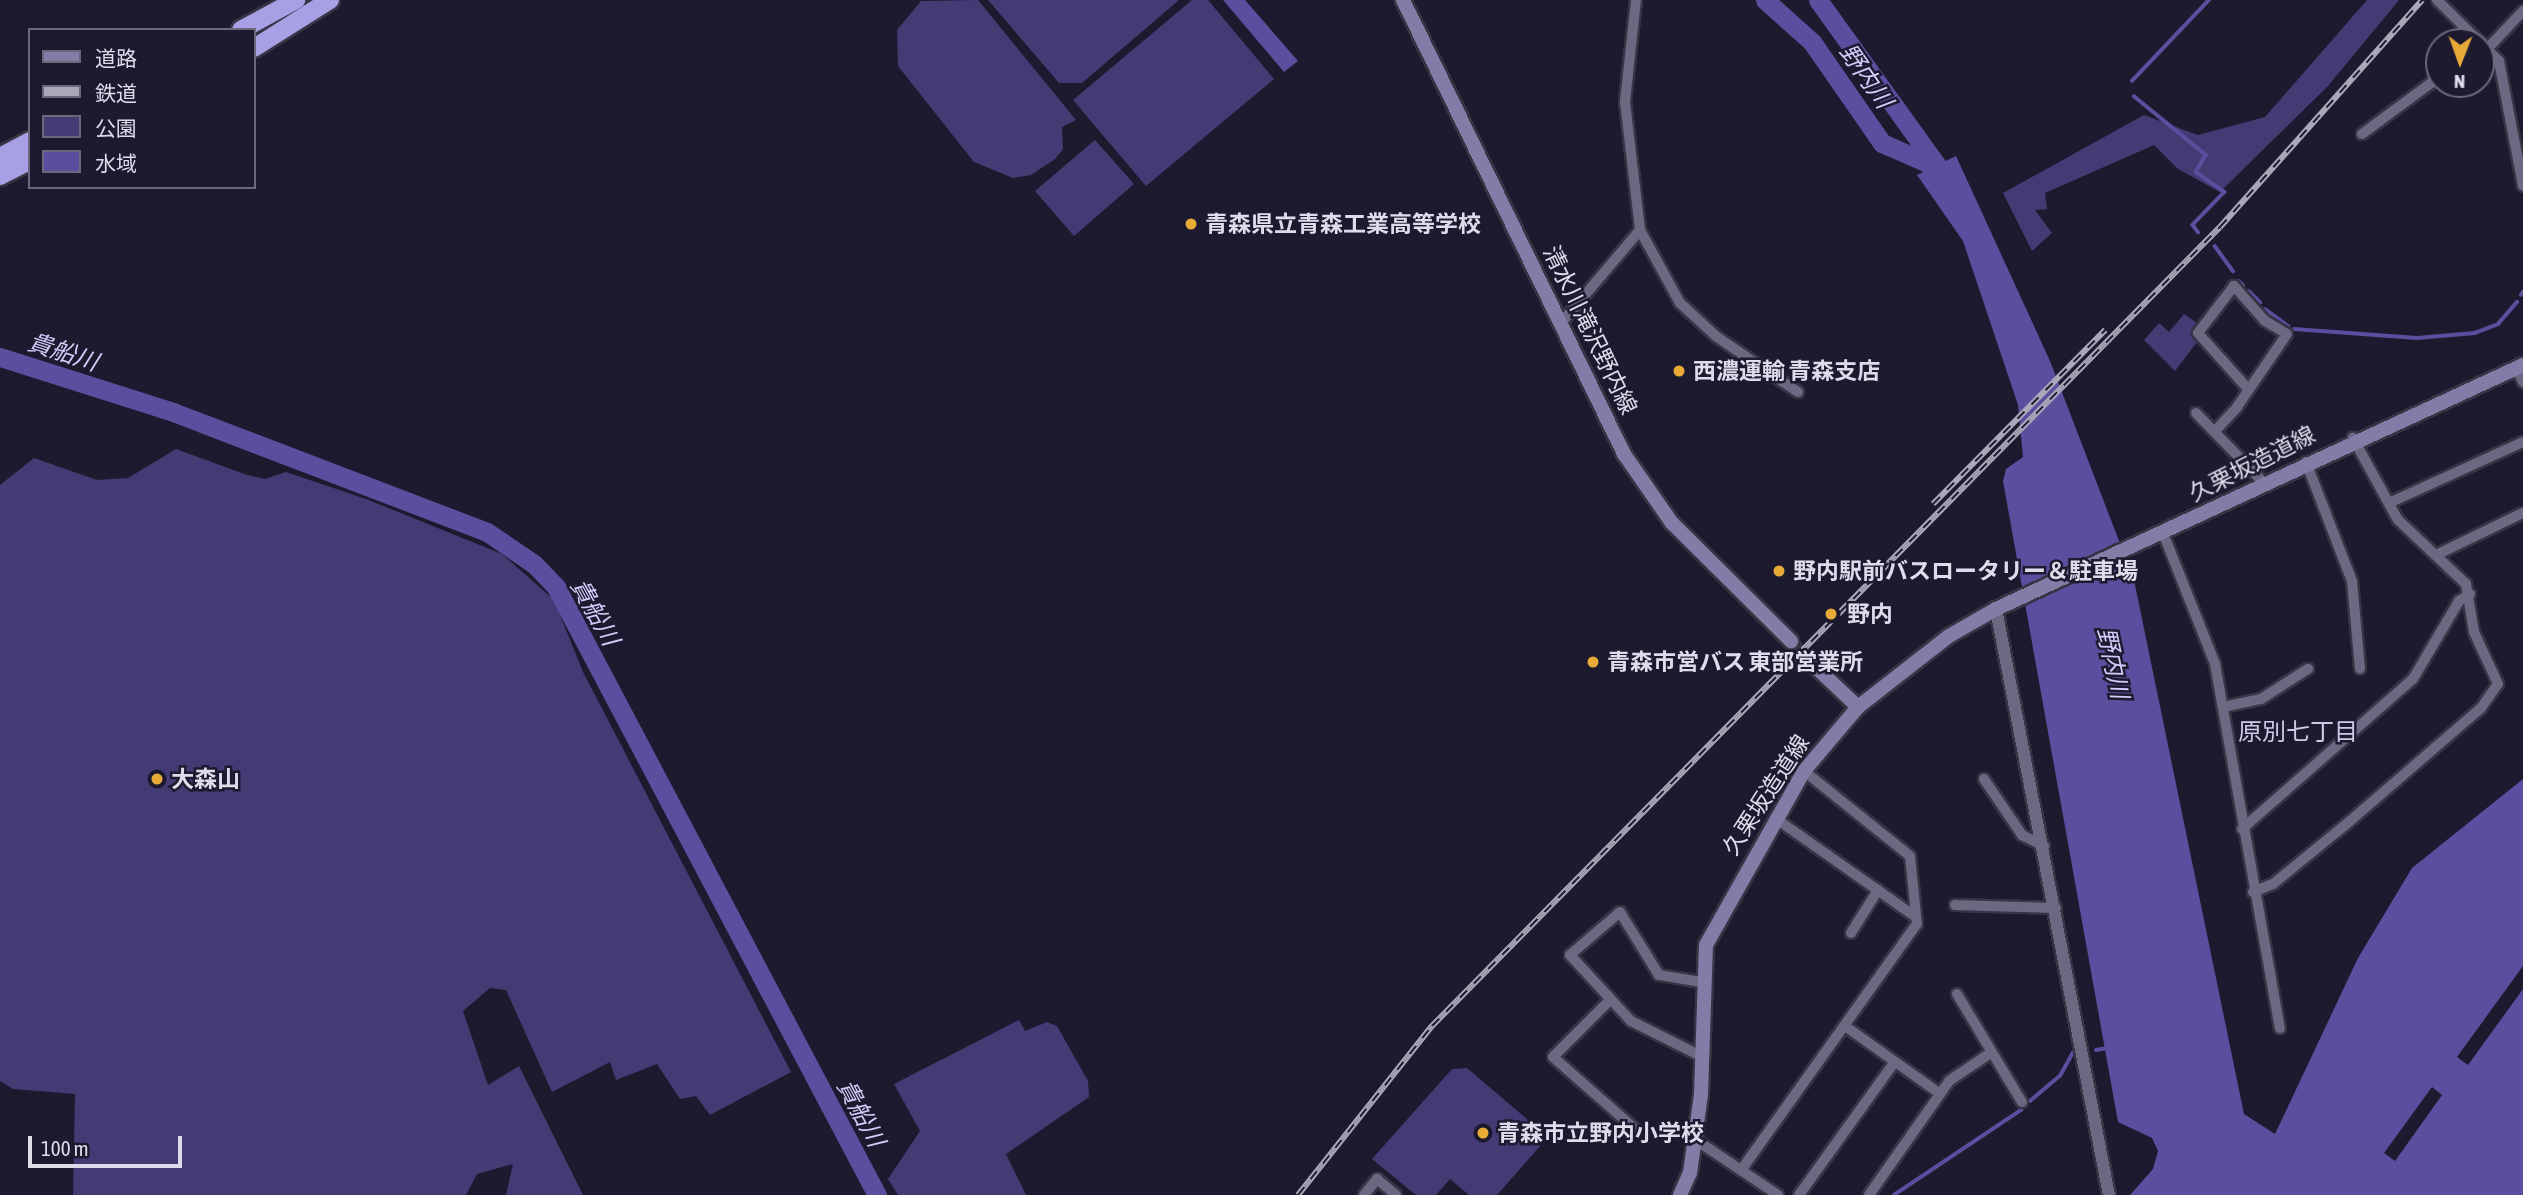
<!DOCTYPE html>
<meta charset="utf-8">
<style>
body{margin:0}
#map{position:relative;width:2523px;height:1195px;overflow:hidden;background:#1d1a2f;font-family:"Asap Condensed","Noto Sans JP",sans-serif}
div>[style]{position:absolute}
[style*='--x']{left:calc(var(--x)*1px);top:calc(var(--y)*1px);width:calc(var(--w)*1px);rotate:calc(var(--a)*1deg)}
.green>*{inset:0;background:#443b75}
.water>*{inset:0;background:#5c4e9e}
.pier>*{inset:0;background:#1d1a2f}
.stream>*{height:3.5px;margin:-1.75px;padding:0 1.75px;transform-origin:1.75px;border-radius:1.75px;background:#5c4e9e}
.river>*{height:19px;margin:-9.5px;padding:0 9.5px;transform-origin:9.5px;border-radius:9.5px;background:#5c4e9e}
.secondary-tunnel>*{height:14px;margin-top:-7px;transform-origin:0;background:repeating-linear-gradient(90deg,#3a374b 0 14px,transparent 0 21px)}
.roads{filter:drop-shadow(2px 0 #373445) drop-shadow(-2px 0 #373445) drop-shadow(0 2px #373445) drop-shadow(0 -2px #373445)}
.minor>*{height:10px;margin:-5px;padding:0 5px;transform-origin:5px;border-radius:5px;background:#6b6982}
.tertiary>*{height:12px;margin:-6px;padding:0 6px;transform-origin:6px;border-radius:6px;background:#6b6982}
.secondary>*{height:14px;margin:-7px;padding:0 7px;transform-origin:7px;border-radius:7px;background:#827da7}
.trunk>*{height:18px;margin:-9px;padding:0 9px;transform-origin:9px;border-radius:9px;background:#a7a0e4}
.rail>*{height:6px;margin-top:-3px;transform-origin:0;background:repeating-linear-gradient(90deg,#1d1a2f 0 10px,#a9a7b8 0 20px);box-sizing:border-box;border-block:2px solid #a9a7b8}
.dots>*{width:19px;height:19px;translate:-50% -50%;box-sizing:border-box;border:4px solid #1d1a2f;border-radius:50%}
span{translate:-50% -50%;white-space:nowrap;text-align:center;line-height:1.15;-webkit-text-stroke:5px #1d1a2f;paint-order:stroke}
.poi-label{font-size:23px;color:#dddceb;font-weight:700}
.left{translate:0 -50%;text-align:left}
.street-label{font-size:23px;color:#dddceb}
.water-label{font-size:24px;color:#d2cefb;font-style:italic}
.neighbourhood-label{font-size:24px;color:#cccae6}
.legend{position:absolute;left:28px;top:28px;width:228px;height:161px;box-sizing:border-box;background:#1d1a2f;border:2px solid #6a687a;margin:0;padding:9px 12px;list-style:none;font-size:21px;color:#dddceb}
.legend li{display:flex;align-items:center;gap:14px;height:35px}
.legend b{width:35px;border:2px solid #6a687a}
.north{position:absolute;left:2425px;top:28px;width:70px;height:70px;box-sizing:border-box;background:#1d1a2f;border:2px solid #6a687a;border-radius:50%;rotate:181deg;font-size:19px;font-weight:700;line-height:28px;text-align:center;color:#dddceb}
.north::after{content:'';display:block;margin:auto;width:24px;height:32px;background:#e9ab37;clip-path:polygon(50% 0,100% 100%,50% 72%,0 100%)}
.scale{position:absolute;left:28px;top:1136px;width:154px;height:32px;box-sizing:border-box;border:4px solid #dddceb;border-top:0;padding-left:9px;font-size:21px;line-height:24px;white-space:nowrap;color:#dddceb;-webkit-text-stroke:5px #1d1a2f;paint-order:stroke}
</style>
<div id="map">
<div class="green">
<div style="clip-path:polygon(978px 0,1076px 120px,1062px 127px,1063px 149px,1055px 159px,1031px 175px,1013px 178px,974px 162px,898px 66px,897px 30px,921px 1px)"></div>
<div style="clip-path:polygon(988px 0,1179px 0,1082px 83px,1059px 83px)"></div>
<div style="clip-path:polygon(1192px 0,1208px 0,1274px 79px,1146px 186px,1073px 100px)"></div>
<div style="clip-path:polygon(2367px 0,2399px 0,2328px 86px,2220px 192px,2178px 169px,2154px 145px,2045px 193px,2047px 209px,2035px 210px,2052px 233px,2032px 251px,2003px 193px,2144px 115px,2198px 135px,2265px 117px)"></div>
<div style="clip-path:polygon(1095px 140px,1134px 184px,1074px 236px,1035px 191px)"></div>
<div style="clip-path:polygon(2184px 314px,2197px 323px,2190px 334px,2197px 342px,2175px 371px,2144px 340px,2159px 323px,2169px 332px)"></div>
<div style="clip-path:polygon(176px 449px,247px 475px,265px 479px,286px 472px,366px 499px,502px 554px,554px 600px,583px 672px,791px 1072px,710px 1115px,696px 1096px,680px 1099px,657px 1064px,616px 1080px,610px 1062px,552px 1092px,506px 990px,490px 988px,463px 1011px,488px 1085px,519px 1066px,583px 1195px,506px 1195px,513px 1164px,477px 1174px,466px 1195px,73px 1195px,75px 1094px,13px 1089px,0 1081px,0 485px,34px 458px,97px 480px,128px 478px)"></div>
<div style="clip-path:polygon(1019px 1020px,1025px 1031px,1047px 1022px,1057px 1026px,1088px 1081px,1089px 1097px,1006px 1154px,1026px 1195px,898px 1195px,888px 1179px,920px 1131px,894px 1084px)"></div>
<div style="clip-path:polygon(1467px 1068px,1548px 1137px,1497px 1195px,1469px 1195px,1450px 1179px,1436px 1195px,1416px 1195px,1372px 1159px,1452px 1069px)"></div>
</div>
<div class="water">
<div style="clip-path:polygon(1223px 0,1245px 0,1298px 61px,1284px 72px)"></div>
<div style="clip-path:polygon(1956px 156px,2050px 361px,2134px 580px,2244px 1114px,2275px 1134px,2358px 958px,2412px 868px,2523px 779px,2523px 1195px,2130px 1195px,2153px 1169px,2158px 1151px,2152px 1138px,2118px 1122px,2003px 481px,2006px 469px,2023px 457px,2018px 405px,1963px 241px,1917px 175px)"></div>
</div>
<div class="pier">
<div style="clip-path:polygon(2523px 966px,2523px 989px,2468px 1065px,2457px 1057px)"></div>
<div style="clip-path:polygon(2432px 1087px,2442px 1095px,2395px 1161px,2384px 1153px)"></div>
</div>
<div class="stream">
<div style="--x:2132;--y:81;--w:112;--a:-46.5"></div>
<div style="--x:2134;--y:96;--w:93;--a:39.3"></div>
<div style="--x:2206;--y:155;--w:20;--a:120"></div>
<div style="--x:2196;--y:172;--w:35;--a:35"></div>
<div style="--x:2225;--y:192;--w:46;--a:134.1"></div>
<div style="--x:2193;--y:225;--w:9;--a:54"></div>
<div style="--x:2215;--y:246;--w:31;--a:54"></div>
<div style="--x:2239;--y:281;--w:6;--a:45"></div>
<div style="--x:2249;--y:291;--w:16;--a:45"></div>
<div style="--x:2521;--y:295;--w:4;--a:-56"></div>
<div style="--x:2265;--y:309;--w:29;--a:36"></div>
<div style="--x:2294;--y:329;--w:123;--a:4.2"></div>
<div style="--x:2417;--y:338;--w:58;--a:-4.9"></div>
<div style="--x:2475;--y:333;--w:25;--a:-21"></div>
<div style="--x:2498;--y:324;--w:29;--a:-49"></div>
<div style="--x:2096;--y:1050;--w:12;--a:-9"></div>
<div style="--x:2030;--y:1101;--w:39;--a:-40"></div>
<div style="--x:2060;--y:1076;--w:26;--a:-61"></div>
<div style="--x:1894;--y:1195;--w:153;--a:-33.8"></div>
</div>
<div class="river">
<div style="--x:1765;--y:0;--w:63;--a:41.8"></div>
<div style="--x:1812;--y:42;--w:123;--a:55.3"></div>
<div style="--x:1882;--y:143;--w:55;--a:23.7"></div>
<div style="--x:1818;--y:0;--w:228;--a:54.3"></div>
<div style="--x:0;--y:357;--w:182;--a:17.6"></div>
<div style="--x:173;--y:412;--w:336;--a:20.9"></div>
<div style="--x:487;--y:532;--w:57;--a:34.2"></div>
<div style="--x:534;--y:564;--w:32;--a:46"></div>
<div style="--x:556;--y:587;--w:688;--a:62.17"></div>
</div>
<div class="secondary-tunnel">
<div style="--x:1791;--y:641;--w:21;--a:49"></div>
</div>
<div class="roads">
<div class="minor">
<div style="--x:1636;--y:0;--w:103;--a:96.2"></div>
<div style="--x:1625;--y:102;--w:129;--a:83.3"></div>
<div style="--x:1640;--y:230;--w:83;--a:61.3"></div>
<div style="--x:1680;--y:303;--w:50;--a:42.6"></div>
<div style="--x:1717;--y:337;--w:98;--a:34.2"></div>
<div style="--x:2437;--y:0;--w:87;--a:44.5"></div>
<div style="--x:2499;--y:61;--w:127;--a:79.1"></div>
<div style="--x:2489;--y:47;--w:50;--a:-46.6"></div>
<div style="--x:2362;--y:134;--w:96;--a:-36.5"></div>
<div style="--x:1562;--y:322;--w:121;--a:-49.7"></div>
<div style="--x:2516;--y:368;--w:16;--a:63"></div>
<div style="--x:2196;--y:413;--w:98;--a:45.8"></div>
<div style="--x:2215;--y:431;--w:33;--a:-47"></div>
<div style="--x:2237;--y:407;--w:88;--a:-55.6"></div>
<div style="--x:2287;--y:334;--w:26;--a:-149"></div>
<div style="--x:2265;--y:321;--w:47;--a:-131.5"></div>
<div style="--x:2234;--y:286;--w:59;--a:127.5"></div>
<div style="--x:2198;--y:333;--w:75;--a:48.2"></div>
<div style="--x:2306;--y:462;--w:128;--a:68.9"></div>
<div style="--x:2352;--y:581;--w:88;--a:84.8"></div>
<div style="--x:2389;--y:503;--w:147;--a:-24.5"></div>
<div style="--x:2163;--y:533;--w:141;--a:68.3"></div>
<div style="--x:2215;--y:664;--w:370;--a:79.9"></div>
<div style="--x:2438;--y:554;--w:94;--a:-25.8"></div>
<div style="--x:2223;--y:707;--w:39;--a:-12"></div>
<div style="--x:2261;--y:699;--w:56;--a:-32.6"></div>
<div style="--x:1984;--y:779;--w:68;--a:55.8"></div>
<div style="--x:2022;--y:835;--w:25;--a:27"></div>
<div style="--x:1775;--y:818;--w:172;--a:35.1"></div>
<div style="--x:2242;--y:829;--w:227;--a:-41.3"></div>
<div style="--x:2413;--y:679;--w:91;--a:-59.5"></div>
<div style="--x:2459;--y:601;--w:13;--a:-32"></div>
<div style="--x:2253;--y:892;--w:22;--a:-22"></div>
<div style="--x:2273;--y:884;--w:99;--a:-39.3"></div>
<div style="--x:2350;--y:821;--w:173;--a:-40.8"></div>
<div style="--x:2481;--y:708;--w:29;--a:-55"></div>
<div style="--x:2498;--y:684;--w:57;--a:-114.8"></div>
<div style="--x:2474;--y:632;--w:49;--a:-99.5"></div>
<div style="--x:2466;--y:584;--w:93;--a:-136.7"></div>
<div style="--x:2398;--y:520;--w:94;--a:-118.8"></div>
<div style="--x:1955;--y:905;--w:101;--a:1.7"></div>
<div style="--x:1851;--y:933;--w:51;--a:-57.9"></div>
<div style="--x:1701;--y:982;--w:43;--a:-170.5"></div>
<div style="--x:1659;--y:975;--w:74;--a:-121.8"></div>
<div style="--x:1620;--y:912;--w:66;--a:139.3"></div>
<div style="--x:1570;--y:955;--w:90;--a:47.3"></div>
<div style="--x:1631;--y:1021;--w:78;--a:26.6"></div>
<div style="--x:1957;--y:994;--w:126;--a:59"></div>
<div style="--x:1609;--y:1001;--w:79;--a:135"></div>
<div style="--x:1553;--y:1057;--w:108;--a:41.2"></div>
<div style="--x:1845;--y:1026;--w:115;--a:35.5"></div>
<div style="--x:1696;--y:1140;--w:99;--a:33.9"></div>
<div style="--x:1742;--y:1169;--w:301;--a:-54.5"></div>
<div style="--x:1917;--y:924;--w:68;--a:-95.9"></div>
<div style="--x:1910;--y:856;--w:136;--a:-141.3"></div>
<div style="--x:1364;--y:1195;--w:21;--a:-51"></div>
<div style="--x:1377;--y:1179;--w:25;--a:40"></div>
<div style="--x:1799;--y:1195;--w:163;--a:-54.3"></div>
<div style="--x:1869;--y:1195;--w:139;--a:-54.9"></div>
<div style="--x:1949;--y:1081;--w:48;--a:-34"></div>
</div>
<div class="tertiary">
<div style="--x:1996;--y:609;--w:597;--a:79.09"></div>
</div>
<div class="secondary">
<div style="--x:1403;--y:0;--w:505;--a:64.04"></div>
<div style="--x:1624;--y:454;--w:84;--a:55.2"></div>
<div style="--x:1672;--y:523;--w:168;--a:44.8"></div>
<div style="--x:1805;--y:657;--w:73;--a:43.3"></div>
<div style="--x:1680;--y:1195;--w:24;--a:-66"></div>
<div style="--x:1690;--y:1173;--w:79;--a:-82"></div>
<div style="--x:1701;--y:1095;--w:150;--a:-88.1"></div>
<div style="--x:1706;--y:945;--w:200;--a:-60.6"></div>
<div style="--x:1804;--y:771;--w:84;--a:-49.8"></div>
<div style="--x:1858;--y:707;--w:115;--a:-38"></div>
<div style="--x:1949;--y:636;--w:54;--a:-29.9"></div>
<div style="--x:1996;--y:609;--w:581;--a:-24.84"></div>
</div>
<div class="trunk">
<div style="--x:241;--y:30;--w:63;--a:-28.6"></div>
<div style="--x:254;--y:48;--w:90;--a:-32.3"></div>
<div style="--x:0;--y:157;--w:34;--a:-28"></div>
<div style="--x:0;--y:176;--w:34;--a:-27"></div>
</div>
</div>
<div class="rail">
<div style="--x:1933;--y:504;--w:245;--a:-45.3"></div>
<div style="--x:1298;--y:1195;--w:216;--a:-51.6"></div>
<div style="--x:1432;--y:1026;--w:1122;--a:-45.4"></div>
<div style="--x:2220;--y:227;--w:304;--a:-48.3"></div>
</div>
<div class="dots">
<div style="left:1191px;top:224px;background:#e9ab37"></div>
<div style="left:1679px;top:371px;background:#e9ab37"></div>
<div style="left:1779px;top:571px;background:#e9ab37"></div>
<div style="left:1831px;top:614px;background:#e9ab37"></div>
<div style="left:1593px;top:662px;background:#e9ab37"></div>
<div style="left:157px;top:779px;background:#e9ab37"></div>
<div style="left:1483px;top:1133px;background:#e9ab37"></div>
</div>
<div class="poi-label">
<span class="left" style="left:1205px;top:224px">青森県立青森工業高等学校</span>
<span class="left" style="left:1693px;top:371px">西濃運輸 青森支店</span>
<span class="left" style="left:1793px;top:571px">野内駅前バスロータリー＆駐車場</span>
<span class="left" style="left:1847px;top:614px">野内</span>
<span class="left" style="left:1607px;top:662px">青森市営バス 東部営業所</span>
<span class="left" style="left:171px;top:779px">大森山</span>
<span class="left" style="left:1497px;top:1133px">青森市立野内小学校</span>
</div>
<div class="street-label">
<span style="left:1590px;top:330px;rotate:64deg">清水川滝沢野内線</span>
<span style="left:2252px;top:464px;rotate:-27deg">久栗坂造道線</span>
<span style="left:1766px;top:795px;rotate:-57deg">久栗坂造道線</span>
</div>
<div class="water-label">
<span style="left:1866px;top:76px;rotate:55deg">野内川</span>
<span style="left:63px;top:352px;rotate:18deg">貴船川</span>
<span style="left:595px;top:612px;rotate:61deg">貴船川</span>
<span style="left:2113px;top:663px;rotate:78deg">野内川</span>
<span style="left:861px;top:1113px;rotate:62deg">貴船川</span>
</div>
<div class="neighbourhood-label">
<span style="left:2298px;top:732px">原別七丁目</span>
</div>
<ul class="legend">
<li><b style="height:9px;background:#827da7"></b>道路</li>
<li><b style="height:9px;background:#a9a7b8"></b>鉄道</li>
<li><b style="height:19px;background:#443b75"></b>公園</li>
<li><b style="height:19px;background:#5c4e9e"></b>水域</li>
</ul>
<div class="north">N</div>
<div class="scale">100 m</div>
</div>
